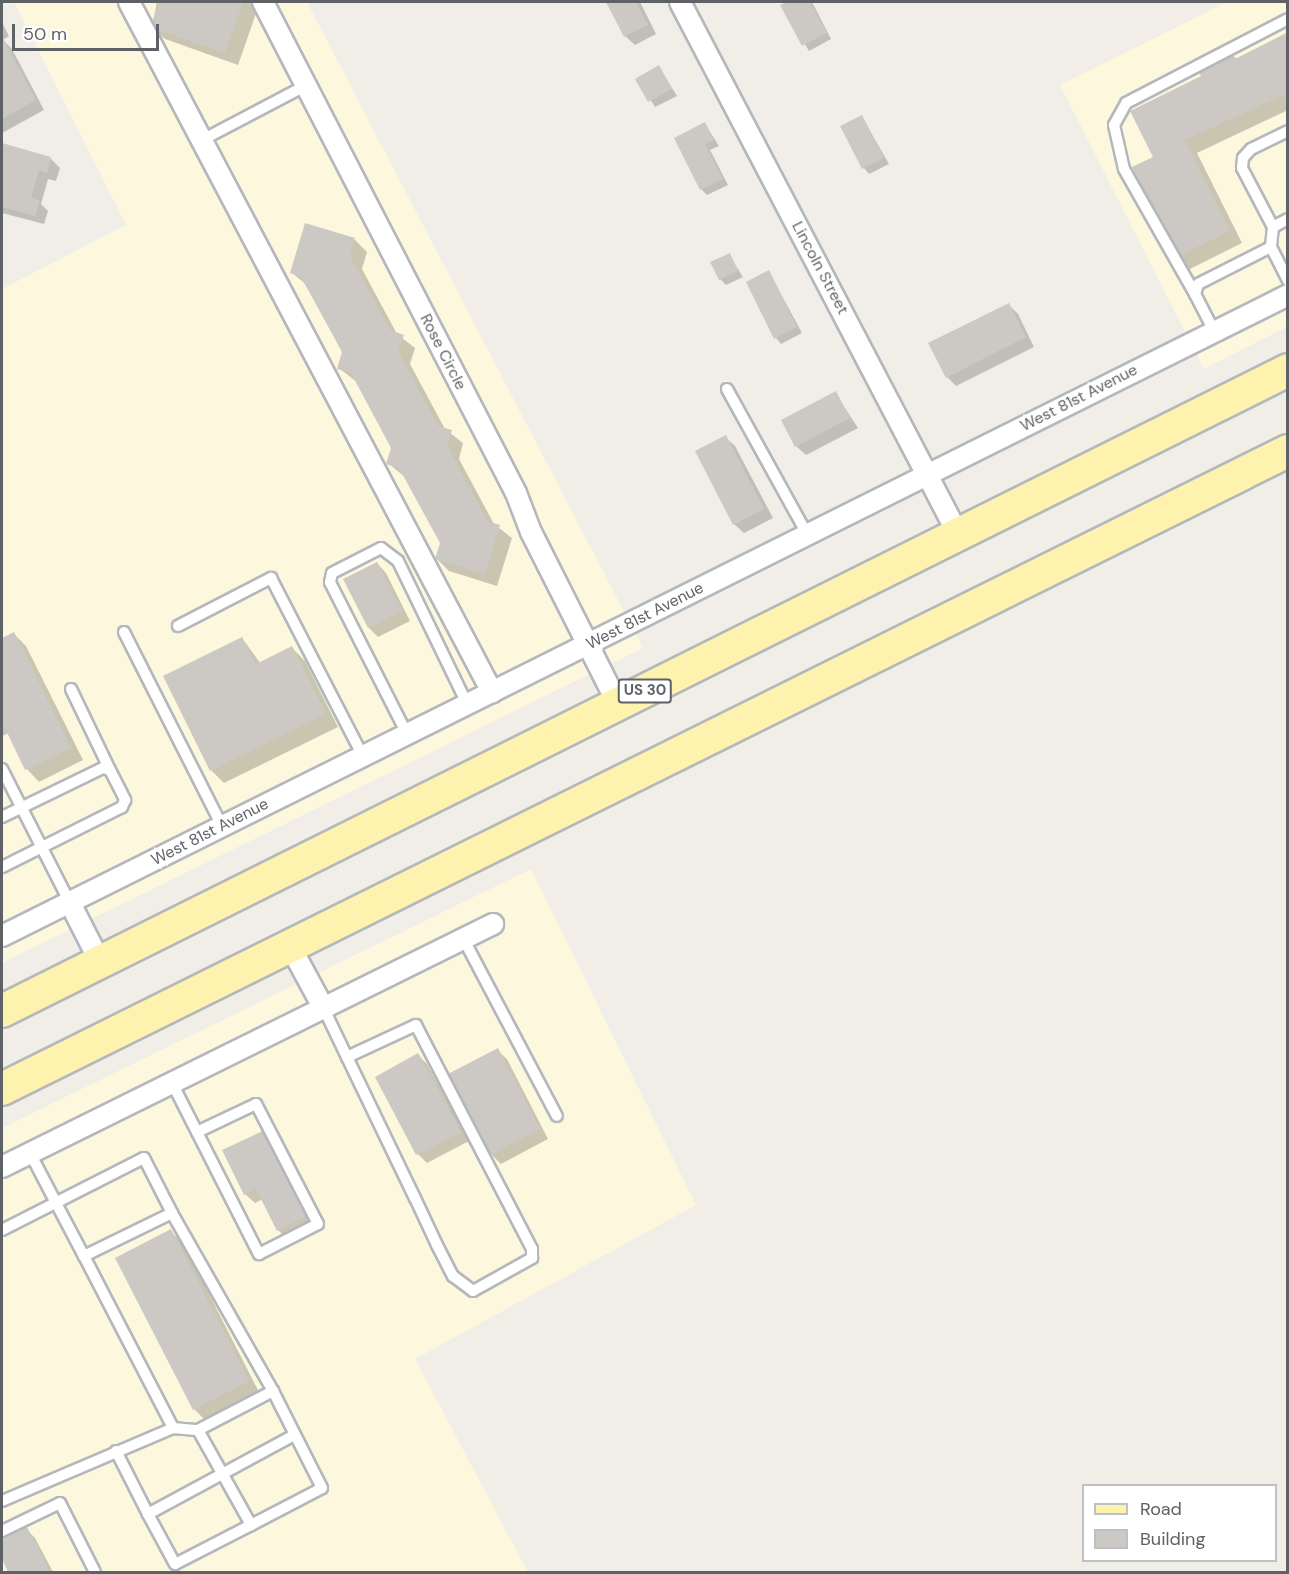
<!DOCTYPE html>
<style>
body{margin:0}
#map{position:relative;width:1289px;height:1574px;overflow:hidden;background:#f0eee7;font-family:"DM Sans",sans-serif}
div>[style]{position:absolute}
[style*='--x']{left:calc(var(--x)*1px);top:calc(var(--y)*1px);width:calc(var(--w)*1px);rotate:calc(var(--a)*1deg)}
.commercial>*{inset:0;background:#fdf7de}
.shadow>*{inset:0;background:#0003}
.building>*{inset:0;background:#ccc9c4}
.roads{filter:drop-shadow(2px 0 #b4b7bb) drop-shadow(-2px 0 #b4b7bb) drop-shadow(0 2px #b4b7bb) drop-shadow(0 -2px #b4b7bb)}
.service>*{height:10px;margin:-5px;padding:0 5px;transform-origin:5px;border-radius:5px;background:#fff}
.minor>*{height:20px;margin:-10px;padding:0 10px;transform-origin:10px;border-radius:10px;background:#fff}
.primary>*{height:32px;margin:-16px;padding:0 16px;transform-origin:16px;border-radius:16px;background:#fdf3ae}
span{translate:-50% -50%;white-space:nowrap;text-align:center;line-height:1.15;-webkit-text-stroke:4.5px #fff;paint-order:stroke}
.shield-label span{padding:2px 4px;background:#fff;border:2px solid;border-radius:4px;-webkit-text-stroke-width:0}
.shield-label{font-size:15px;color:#5e6267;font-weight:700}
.street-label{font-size:16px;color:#5e6267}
.frame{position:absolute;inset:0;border:3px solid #5e6267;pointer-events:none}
.legend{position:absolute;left:1082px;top:1484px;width:195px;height:78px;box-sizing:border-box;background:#fff;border:2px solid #bfc0c2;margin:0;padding:8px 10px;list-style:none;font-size:18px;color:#5e6267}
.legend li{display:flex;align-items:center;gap:12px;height:30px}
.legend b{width:30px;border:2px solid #bfc0c2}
.scale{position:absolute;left:12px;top:24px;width:147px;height:27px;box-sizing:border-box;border:3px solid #5e6267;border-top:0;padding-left:8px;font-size:18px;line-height:21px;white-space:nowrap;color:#5e6267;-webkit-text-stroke:4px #fff;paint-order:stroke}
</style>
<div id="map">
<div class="commercial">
<div style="clip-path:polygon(14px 2px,307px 2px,643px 648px,2px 963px,2px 289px,126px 225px)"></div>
<div style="clip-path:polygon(1227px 2px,1287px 2px,1287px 327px,1204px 369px,1060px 85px)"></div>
<div style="clip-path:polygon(531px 869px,696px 1205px,415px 1359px,528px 1572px,2px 1572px,2px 1128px)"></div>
</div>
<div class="shadow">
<div style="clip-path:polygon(157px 2px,260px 2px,238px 65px,165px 39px,152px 27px)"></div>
<div style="clip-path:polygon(608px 2px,640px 2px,656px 34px,635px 45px,625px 36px)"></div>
<div style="clip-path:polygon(790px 2px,812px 2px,831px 39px,809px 51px,782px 6px)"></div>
<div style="clip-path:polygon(2px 22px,9px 36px,3px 40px,12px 49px,44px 110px,2px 133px)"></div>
<div style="clip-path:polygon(1288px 34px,1288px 110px,1197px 153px,1242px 243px,1190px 269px,1178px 256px,1155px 158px,1203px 77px,1231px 54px,1237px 59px)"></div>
<div style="clip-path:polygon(659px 67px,677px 96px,655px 107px,637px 79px)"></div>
<div style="clip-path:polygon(862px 117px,889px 164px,869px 174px,864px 168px)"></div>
<div style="clip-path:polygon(705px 124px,719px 146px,710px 150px,728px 185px,707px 195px,701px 189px)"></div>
<div style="clip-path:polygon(2px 145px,51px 159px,60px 168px,56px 181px,48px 179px,41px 204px,48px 211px,44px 224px,2px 213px)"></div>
<div style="clip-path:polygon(306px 225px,355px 240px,367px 252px,362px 269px,397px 334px,415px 348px,410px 364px,445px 429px,463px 443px,459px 459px,494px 524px,512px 538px,497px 586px,449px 571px,436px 558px,441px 543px,406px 478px,388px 463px,393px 448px,358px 383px,339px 368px,344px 351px,308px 286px,291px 272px)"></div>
<div style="clip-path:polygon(729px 255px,743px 277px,726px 285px,720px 279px)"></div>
<div style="clip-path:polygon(769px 272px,802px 333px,781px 344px,776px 338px)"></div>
<div style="clip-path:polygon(1008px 304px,1018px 314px,1034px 347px,956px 386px,947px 377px)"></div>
<div style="clip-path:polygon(835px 393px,858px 428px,806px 455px,796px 446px)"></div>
<div style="clip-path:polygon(725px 437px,735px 446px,773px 518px,744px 533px,734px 524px)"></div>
<div style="clip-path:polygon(377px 563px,386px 573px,410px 621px,378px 637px,369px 628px)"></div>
<div style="clip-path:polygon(14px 634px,26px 646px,83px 760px,39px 782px,27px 769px,9px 733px,2px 736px,2px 640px)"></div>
<div style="clip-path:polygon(242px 638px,261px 664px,292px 648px,305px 661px,338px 727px,224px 783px,212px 771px,165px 677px)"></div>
<div style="clip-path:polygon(497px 1050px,507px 1059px,548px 1139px,501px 1164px,491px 1154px)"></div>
<div style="clip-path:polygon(418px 1055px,427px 1064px,469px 1141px,427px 1163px,418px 1154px,377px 1077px)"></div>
<div style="clip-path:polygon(274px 1141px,315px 1225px,287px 1239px,278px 1230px,263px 1199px,255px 1203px,245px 1194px)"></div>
<div style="clip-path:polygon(170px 1231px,183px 1243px,260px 1394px,207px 1422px,194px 1409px)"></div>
<div style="clip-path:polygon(26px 1529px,35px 1538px,53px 1572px,10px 1572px,2px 1556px,2px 1541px)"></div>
</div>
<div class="building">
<div style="clip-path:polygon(155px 2px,243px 2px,225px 53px,150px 27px,158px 6px)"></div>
<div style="clip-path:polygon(606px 2px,636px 2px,648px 25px,624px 37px)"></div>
<div style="clip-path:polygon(787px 2px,810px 2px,827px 33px,802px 46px,780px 5px)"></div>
<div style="clip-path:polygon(1288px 32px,1288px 93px,1185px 140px,1230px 231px,1176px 257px,1132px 167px,1153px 157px,1130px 111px,1201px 76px,1197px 69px,1231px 52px,1235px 59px)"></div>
<div style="clip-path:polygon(3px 38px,36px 100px,2px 119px,2px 39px)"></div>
<div style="clip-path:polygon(659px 65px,672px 89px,648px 102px,635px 79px)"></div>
<div style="clip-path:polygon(862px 115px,884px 158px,862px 169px,840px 126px)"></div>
<div style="clip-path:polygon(705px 122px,714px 140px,705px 144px,723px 179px,700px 190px,674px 138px)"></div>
<div style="clip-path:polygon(2px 143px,51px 157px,47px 173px,39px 170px,31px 198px,40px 201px,35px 216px,2px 207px)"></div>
<div style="clip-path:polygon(305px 223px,355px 238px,350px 256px,390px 330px,404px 335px,398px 351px,438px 426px,452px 430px,447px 445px,487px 521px,500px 525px,485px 574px,435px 559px,440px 543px,399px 468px,386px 464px,391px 448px,351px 373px,337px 369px,342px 352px,301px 277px,290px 273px)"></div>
<div style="clip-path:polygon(730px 253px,738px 271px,719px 280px,710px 262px)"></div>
<div style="clip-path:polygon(769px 270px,797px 327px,774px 339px,746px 282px)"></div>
<div style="clip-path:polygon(1009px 303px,1026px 337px,946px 378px,928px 343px)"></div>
<div style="clip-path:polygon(836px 391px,850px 418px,795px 447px,781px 420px)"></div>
<div style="clip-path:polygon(726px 435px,764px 509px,733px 525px,695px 451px)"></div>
<div style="clip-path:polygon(377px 562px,402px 611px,368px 628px,343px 579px)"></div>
<div style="clip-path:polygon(14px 632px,71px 748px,25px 770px,2px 722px,2px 638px)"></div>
<div style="clip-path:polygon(242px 637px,256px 664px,292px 646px,326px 714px,210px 771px,163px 676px)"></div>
<div style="clip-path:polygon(498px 1048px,540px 1129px,490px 1155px,448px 1074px)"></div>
<div style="clip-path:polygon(418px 1053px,461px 1132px,416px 1155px,375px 1077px)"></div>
<div style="clip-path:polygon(265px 1130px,307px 1216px,277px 1231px,256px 1189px,244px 1195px,222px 1150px)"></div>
<div style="clip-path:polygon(171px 1229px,249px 1381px,193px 1410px,115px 1258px)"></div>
<div style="clip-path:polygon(27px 1527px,50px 1572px,8px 1572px,2px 1559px,2px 1539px)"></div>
</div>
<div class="roads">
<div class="service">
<div style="--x:1288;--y:131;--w:41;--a:154.1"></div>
<div style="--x:1251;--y:149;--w:12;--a:132"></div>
<div style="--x:1243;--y:158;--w:10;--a:96"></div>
<div style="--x:1242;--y:168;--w:67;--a:62.3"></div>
<div style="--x:1273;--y:227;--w:20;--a:96"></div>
<div style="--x:1271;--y:247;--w:38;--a:63"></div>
<div style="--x:202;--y:140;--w:116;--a:-27.7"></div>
<div style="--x:1273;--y:227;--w:17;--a:-28"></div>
<div style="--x:1195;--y:294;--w:144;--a:-119.6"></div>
<div style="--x:1124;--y:169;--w:45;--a:-102.8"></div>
<div style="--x:1114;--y:125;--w:25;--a:-61"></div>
<div style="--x:1126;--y:103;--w:182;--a:-27.4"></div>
<div style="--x:1214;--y:331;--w:42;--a:-117.2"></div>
<div style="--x:1195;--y:294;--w:10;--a:-73"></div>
<div style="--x:1198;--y:284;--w:82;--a:-26.9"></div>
<div style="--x:727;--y:389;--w:166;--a:61.1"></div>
<div style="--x:178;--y:626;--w:105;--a:-27.3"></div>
<div style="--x:271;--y:578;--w:200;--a:62.7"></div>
<div style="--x:124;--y:632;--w:217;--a:63.2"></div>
<div style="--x:71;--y:689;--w:90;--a:64.3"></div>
<div style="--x:407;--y:734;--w:170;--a:-116.9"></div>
<div style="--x:330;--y:582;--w:9;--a:-77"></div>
<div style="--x:332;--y:573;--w:55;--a:-27"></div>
<div style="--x:381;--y:548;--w:21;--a:37"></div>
<div style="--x:398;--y:561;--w:159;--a:64.2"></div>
<div style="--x:2;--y:769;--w:150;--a:63.1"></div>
<div style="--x:2;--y:817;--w:112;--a:-25.9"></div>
<div style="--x:103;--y:768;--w:7;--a:16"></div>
<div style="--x:110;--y:770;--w:34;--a:63"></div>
<div style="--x:125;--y:800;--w:8;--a:113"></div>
<div style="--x:122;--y:807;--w:134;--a:153.4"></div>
<div style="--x:463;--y:938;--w:201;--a:62.2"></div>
<div style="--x:323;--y:1007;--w:55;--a:64.4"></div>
<div style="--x:347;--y:1057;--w:157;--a:64.3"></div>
<div style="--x:415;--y:1198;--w:52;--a:64.9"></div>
<div style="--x:437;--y:1245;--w:35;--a:63"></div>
<div style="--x:453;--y:1276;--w:25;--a:37"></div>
<div style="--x:473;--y:1291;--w:68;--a:-29.2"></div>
<div style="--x:532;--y:1258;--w:9;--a:-90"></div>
<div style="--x:532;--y:1249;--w:252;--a:-117.4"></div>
<div style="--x:416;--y:1025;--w:76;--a:155.1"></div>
<div style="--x:172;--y:1083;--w:55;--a:63"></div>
<div style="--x:197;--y:1132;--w:137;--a:63.1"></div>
<div style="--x:259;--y:1254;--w:66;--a:-27"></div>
<div style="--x:318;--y:1224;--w:135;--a:-117.3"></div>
<div style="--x:256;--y:1104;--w:65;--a:154.6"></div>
<div style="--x:30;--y:1153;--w:56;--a:62.5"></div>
<div style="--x:56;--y:1203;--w:60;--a:62.2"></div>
<div style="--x:84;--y:1256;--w:194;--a:62.6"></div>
<div style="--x:173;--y:1428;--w:25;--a:5"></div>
<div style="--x:198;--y:1430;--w:85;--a:-27.5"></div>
<div style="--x:273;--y:1391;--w:205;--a:-119.6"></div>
<div style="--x:172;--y:1213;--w:98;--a:154"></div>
<div style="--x:2;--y:1230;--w:159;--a:-26.9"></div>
<div style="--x:144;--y:1158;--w:62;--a:63"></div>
<div style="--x:198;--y:1430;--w:109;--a:60.8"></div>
<div style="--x:251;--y:1525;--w:80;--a:-27.5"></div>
<div style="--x:322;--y:1488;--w:109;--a:-116.8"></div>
<div style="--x:116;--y:1451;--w:71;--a:63.1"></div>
<div style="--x:2;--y:1501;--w:186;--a:-23.1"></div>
<div style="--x:251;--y:1525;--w:85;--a:152.8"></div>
<div style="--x:175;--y:1564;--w:57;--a:-118.4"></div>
<div style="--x:148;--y:1514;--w:166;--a:-28.4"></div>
<div style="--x:2;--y:1531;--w:64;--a:-25.8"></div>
<div style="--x:60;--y:1503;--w:77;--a:63.1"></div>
</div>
<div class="minor">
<div style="--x:129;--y:2;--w:780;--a:62.25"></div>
<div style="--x:263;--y:2;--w:552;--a:62.74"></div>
<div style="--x:516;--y:493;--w:42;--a:69"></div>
<div style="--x:531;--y:532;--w:193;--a:63.2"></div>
<div style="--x:680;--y:2;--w:600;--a:62.41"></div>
<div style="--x:70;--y:903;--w:66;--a:63"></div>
<div style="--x:2;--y:936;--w:1437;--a:-26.49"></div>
<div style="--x:290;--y:946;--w:69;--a:61.6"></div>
<div style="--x:2;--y:1167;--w:548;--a:-26.33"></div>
</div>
<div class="primary">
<div style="--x:2;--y:1011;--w:1437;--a:-26.49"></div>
<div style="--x:2;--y:1089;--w:1436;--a:-26.39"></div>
</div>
</div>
<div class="shield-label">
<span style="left:645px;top:691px">US 30</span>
</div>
<div class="street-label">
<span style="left:820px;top:268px;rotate:62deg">Lincoln Street</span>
<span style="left:443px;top:352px;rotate:63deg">Rose Circle</span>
<span style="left:1079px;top:398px;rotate:-27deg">West 81st Avenue</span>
<span style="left:645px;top:616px;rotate:-27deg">West 81st Avenue</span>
<span style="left:210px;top:832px;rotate:-27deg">West 81st Avenue</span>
</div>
<div class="frame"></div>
<ul class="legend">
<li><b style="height:8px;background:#fdf3ae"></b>Road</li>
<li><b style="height:16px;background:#ccc9c4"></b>Building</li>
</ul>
<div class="scale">50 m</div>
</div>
